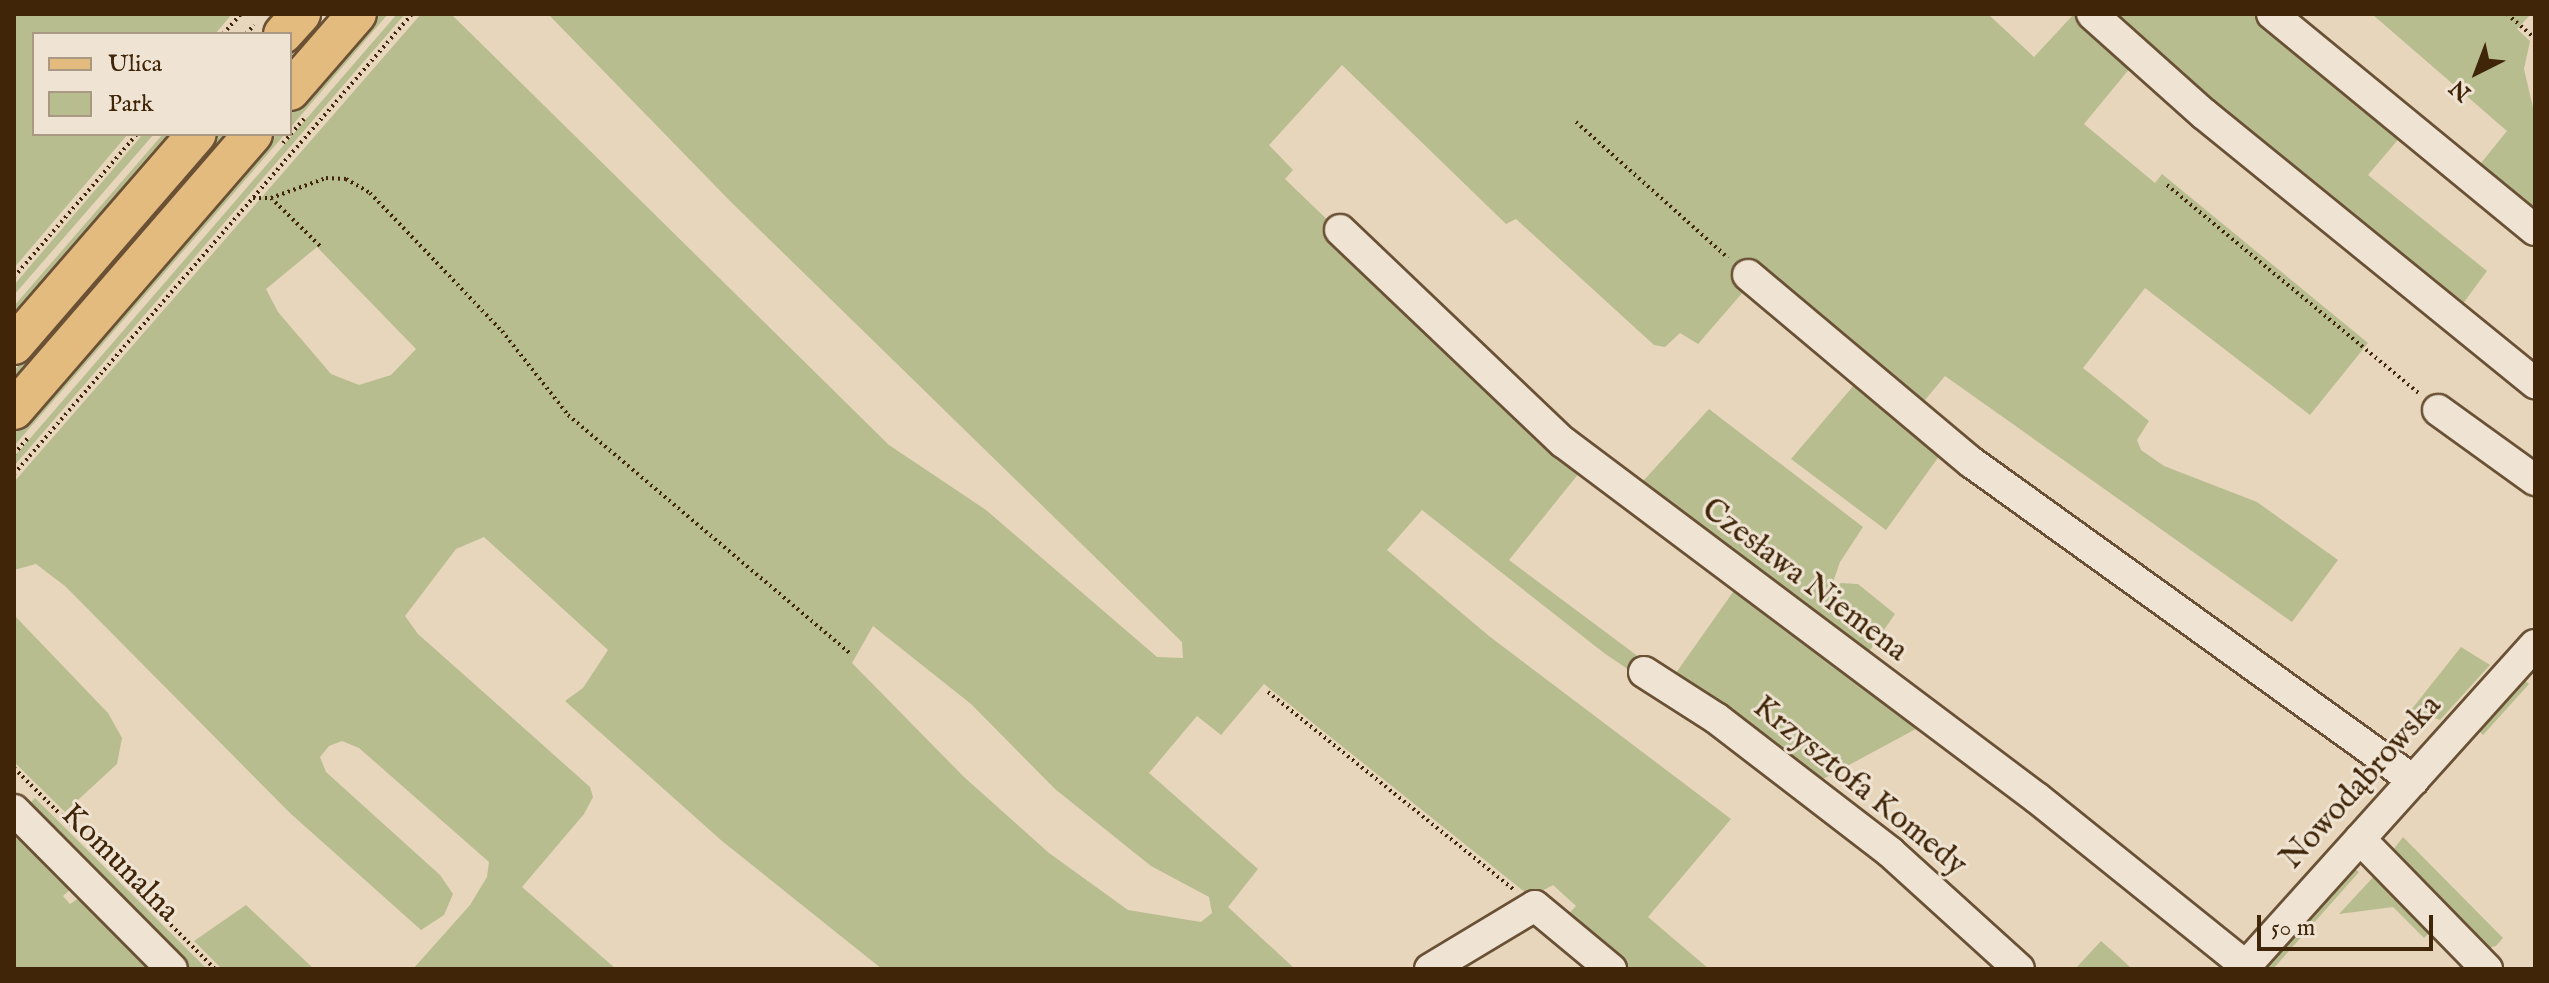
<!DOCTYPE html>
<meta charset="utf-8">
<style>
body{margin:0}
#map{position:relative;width:2549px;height:983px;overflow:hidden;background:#e7d6bb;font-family:"IM FELL English",serif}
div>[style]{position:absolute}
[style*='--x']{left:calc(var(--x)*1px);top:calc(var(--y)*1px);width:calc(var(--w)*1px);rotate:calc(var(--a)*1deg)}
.green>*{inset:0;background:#b7bd8f}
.path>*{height:4px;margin-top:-2px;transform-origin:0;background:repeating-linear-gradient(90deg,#402508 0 2px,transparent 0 6px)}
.roads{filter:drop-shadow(2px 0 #6a5135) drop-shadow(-2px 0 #6a5135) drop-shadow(0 2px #6a5135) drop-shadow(0 -2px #6a5135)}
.minor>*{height:30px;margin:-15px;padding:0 15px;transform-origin:15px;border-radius:15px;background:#efe4d3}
.major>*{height:38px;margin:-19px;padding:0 19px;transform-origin:19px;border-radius:19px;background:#e4bb7e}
span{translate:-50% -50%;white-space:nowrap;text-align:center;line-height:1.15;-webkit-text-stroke:6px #efe4d3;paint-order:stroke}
.street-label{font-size:32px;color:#402508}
.frame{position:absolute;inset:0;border:16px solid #402508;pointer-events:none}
.legend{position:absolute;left:32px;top:32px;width:260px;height:104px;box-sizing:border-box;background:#efe4d3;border:2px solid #a99882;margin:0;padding:10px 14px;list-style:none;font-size:24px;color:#402508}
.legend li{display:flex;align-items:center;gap:16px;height:40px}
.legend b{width:40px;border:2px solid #a99882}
.north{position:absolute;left:2437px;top:32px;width:80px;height:80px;-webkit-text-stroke:6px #efe4d3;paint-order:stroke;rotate:222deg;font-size:22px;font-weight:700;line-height:32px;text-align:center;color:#402508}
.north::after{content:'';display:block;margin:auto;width:28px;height:36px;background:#402508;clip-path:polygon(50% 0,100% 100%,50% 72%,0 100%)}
.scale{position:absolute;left:2257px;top:915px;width:176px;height:36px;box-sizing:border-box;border:4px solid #402508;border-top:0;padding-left:10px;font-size:24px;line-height:28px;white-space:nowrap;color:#402508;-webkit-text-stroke:6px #efe4d3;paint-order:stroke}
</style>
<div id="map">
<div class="green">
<div style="clip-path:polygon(14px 14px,232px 14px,215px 34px,34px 34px,34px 134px,128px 134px,14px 268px)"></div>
<div style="clip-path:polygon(376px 14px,388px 14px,290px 128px,290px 112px)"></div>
<div style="clip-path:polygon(397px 14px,405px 14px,14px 466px,14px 457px)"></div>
<div style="clip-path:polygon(evenodd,421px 14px,451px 14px,889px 445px,986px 510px,1157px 657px,1183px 658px,1182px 642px,729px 200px,548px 14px,1988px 14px,2034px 57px,2074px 14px,2086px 14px,2135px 62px,2084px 124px,2155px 183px,2162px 174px,2368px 343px,2310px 415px,2145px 288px,2083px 368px,2149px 421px,2137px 440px,2141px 450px,2164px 466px,2257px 502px,2338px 560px,2292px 622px,1945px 376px,1915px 412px,1750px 284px,1698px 344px,1680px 333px,1665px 347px,1654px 345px,1516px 219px,1506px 224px,1342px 65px,1269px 145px,1293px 170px,1285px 179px,1584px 467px,1509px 560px,1647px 663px,1638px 676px,1604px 653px,1422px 510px,1387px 550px,1489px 636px,1731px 819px,1648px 917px,1709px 969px,1621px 969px,1565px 918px,1576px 906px,1553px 885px,1531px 897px,1264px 684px,1221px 735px,1197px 716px,1149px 773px,1258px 869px,1228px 907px,1295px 969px,882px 969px,722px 841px,565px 701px,583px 688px,608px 650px,484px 537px,456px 549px,405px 616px,418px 634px,590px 787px,593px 797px,584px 814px,522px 887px,616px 969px,413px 969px,470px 905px,487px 877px,489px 862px,359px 748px,342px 741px,329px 746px,320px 757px,326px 772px,440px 875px,453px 894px,444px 915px,421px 930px,290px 813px,65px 586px,36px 564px,14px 570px,14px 482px,421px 14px,317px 247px,416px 349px,391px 375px,359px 385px,331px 374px,278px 312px,266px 289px,317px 247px,421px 14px,873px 626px,971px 704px,1055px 789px,1151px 866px,1209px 897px,1212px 913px,1201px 922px,1128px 910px,1049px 853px,964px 777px,852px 663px,873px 626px)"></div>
<div style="clip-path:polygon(2099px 14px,2265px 14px,2402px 135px,2368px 175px,2487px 271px,2456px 313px)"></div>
<div style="clip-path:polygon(2372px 14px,2531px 14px,2517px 29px,2530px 41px,2524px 69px,2535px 116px,2535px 220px,2473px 173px,2507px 131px)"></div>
<div style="clip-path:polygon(143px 134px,154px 134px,14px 295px,14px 285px)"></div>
<div style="clip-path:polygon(163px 134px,176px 134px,14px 320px,14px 306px)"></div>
<div style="clip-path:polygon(211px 134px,237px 134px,14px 392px,14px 372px,45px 326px)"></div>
<div style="clip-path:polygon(271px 134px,285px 134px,14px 446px,14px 432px)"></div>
<div style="clip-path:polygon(1860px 378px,1945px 448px,1886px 530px,1791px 459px)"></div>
<div style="clip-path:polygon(1709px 409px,1863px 527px,1840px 562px,1830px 591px,1841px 583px,1858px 584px,1895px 614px,1861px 663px,1634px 491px)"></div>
<div style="clip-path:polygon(1738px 585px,1925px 724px,1812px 785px,1671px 680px)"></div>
<div style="clip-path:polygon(14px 615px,108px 713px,122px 738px,117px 764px,65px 812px,14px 762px)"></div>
<div style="clip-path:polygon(2461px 647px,2490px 665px,2440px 720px,2411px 710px)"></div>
<div style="clip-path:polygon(2522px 678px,2529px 684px,2483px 735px,2477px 729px)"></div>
<div style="clip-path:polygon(35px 798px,207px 969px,190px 969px,27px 806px)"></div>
<div style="clip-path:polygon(14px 828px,73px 887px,63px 896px,70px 904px,82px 896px,154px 969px,14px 969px)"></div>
<div style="clip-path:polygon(2403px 837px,2503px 938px,2496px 946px,2485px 949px,2447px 903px,2396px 855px,2393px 850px)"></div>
<div style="clip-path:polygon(2352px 867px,2359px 872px,2273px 969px,2267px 969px,2265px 965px)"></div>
<div style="clip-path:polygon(2377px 873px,2435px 927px,2424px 938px,2393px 907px,2339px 914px)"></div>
<div style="clip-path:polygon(246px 905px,314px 969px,222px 969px,194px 941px)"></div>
<div style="clip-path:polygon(2101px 941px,2118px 956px,2132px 969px,2075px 969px)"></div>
</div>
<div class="path">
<div style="--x:2507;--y:14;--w:37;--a:41"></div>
<div style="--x:223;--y:34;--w:27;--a:-48"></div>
<div style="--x:246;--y:34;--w:12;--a:-48"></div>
<div style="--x:1576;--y:122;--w:204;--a:41.8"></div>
<div style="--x:283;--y:143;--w:32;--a:-49"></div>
<div style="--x:2167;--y:185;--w:326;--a:39.6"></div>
<div style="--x:253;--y:198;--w:18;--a:0"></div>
<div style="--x:271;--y:198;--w:59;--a:-20"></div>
<div style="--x:326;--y:178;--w:20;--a:3"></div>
<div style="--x:346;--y:179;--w:28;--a:30"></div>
<div style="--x:370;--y:193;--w:191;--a:46.3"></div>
<div style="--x:502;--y:331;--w:107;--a:51.8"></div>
<div style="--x:568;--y:415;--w:369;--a:40.2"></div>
<div style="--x:271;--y:198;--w:69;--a:44.4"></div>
<div style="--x:14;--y:277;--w:189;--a:-49.3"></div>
<div style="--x:14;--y:454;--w:23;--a:-49"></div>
<div style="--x:14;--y:474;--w:608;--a:-49.13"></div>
<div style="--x:1268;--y:692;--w:316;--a:38.8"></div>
<div style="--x:14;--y:768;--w:284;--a:45"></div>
</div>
<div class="roads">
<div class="minor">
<div style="--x:2092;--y:14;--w:150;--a:41.8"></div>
<div style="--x:2204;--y:114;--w:427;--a:39.1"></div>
<div style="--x:2272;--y:14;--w:340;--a:39.4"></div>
<div style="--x:1340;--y:230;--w:308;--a:43.6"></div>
<div style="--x:1563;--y:442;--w:593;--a:36.91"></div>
<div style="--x:2037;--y:798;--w:268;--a:38.8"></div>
<div style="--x:1748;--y:275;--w:291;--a:40"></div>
<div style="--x:1971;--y:462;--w:545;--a:35.73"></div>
<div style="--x:2438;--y:410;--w:120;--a:35.8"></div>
<div style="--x:1644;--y:672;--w:85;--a:32.6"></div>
<div style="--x:1716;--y:718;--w:220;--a:37.6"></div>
<div style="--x:1890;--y:852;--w:174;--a:42.2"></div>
<div style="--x:14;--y:810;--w:224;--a:45.2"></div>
<div style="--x:2360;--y:839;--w:182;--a:45.7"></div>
<div style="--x:1430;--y:969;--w:122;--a:-31"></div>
<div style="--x:1535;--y:906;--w:99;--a:39.7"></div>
<div style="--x:2243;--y:969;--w:436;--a:-48"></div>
</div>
<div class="major">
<div style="--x:283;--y:34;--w:27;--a:-48"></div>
<div style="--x:290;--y:91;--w:102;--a:-49"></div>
<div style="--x:14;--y:345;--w:279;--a:-49.1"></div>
<div style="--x:14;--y:410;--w:365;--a:-49.1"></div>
</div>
</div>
<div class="street-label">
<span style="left:1804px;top:581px;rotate:37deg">Czesława Niemena</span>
<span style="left:2362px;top:783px;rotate:-48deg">Nowodąbrowska</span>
<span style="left:1859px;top:787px;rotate:39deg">Krzysztofa Komedy</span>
<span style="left:119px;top:864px;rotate:45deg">Komunalna</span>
</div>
<div class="frame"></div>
<ul class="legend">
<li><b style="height:10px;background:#e4bb7e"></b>Ulica</li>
<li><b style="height:22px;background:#b7bd8f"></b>Park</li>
</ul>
<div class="north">N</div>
<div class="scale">50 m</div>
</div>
